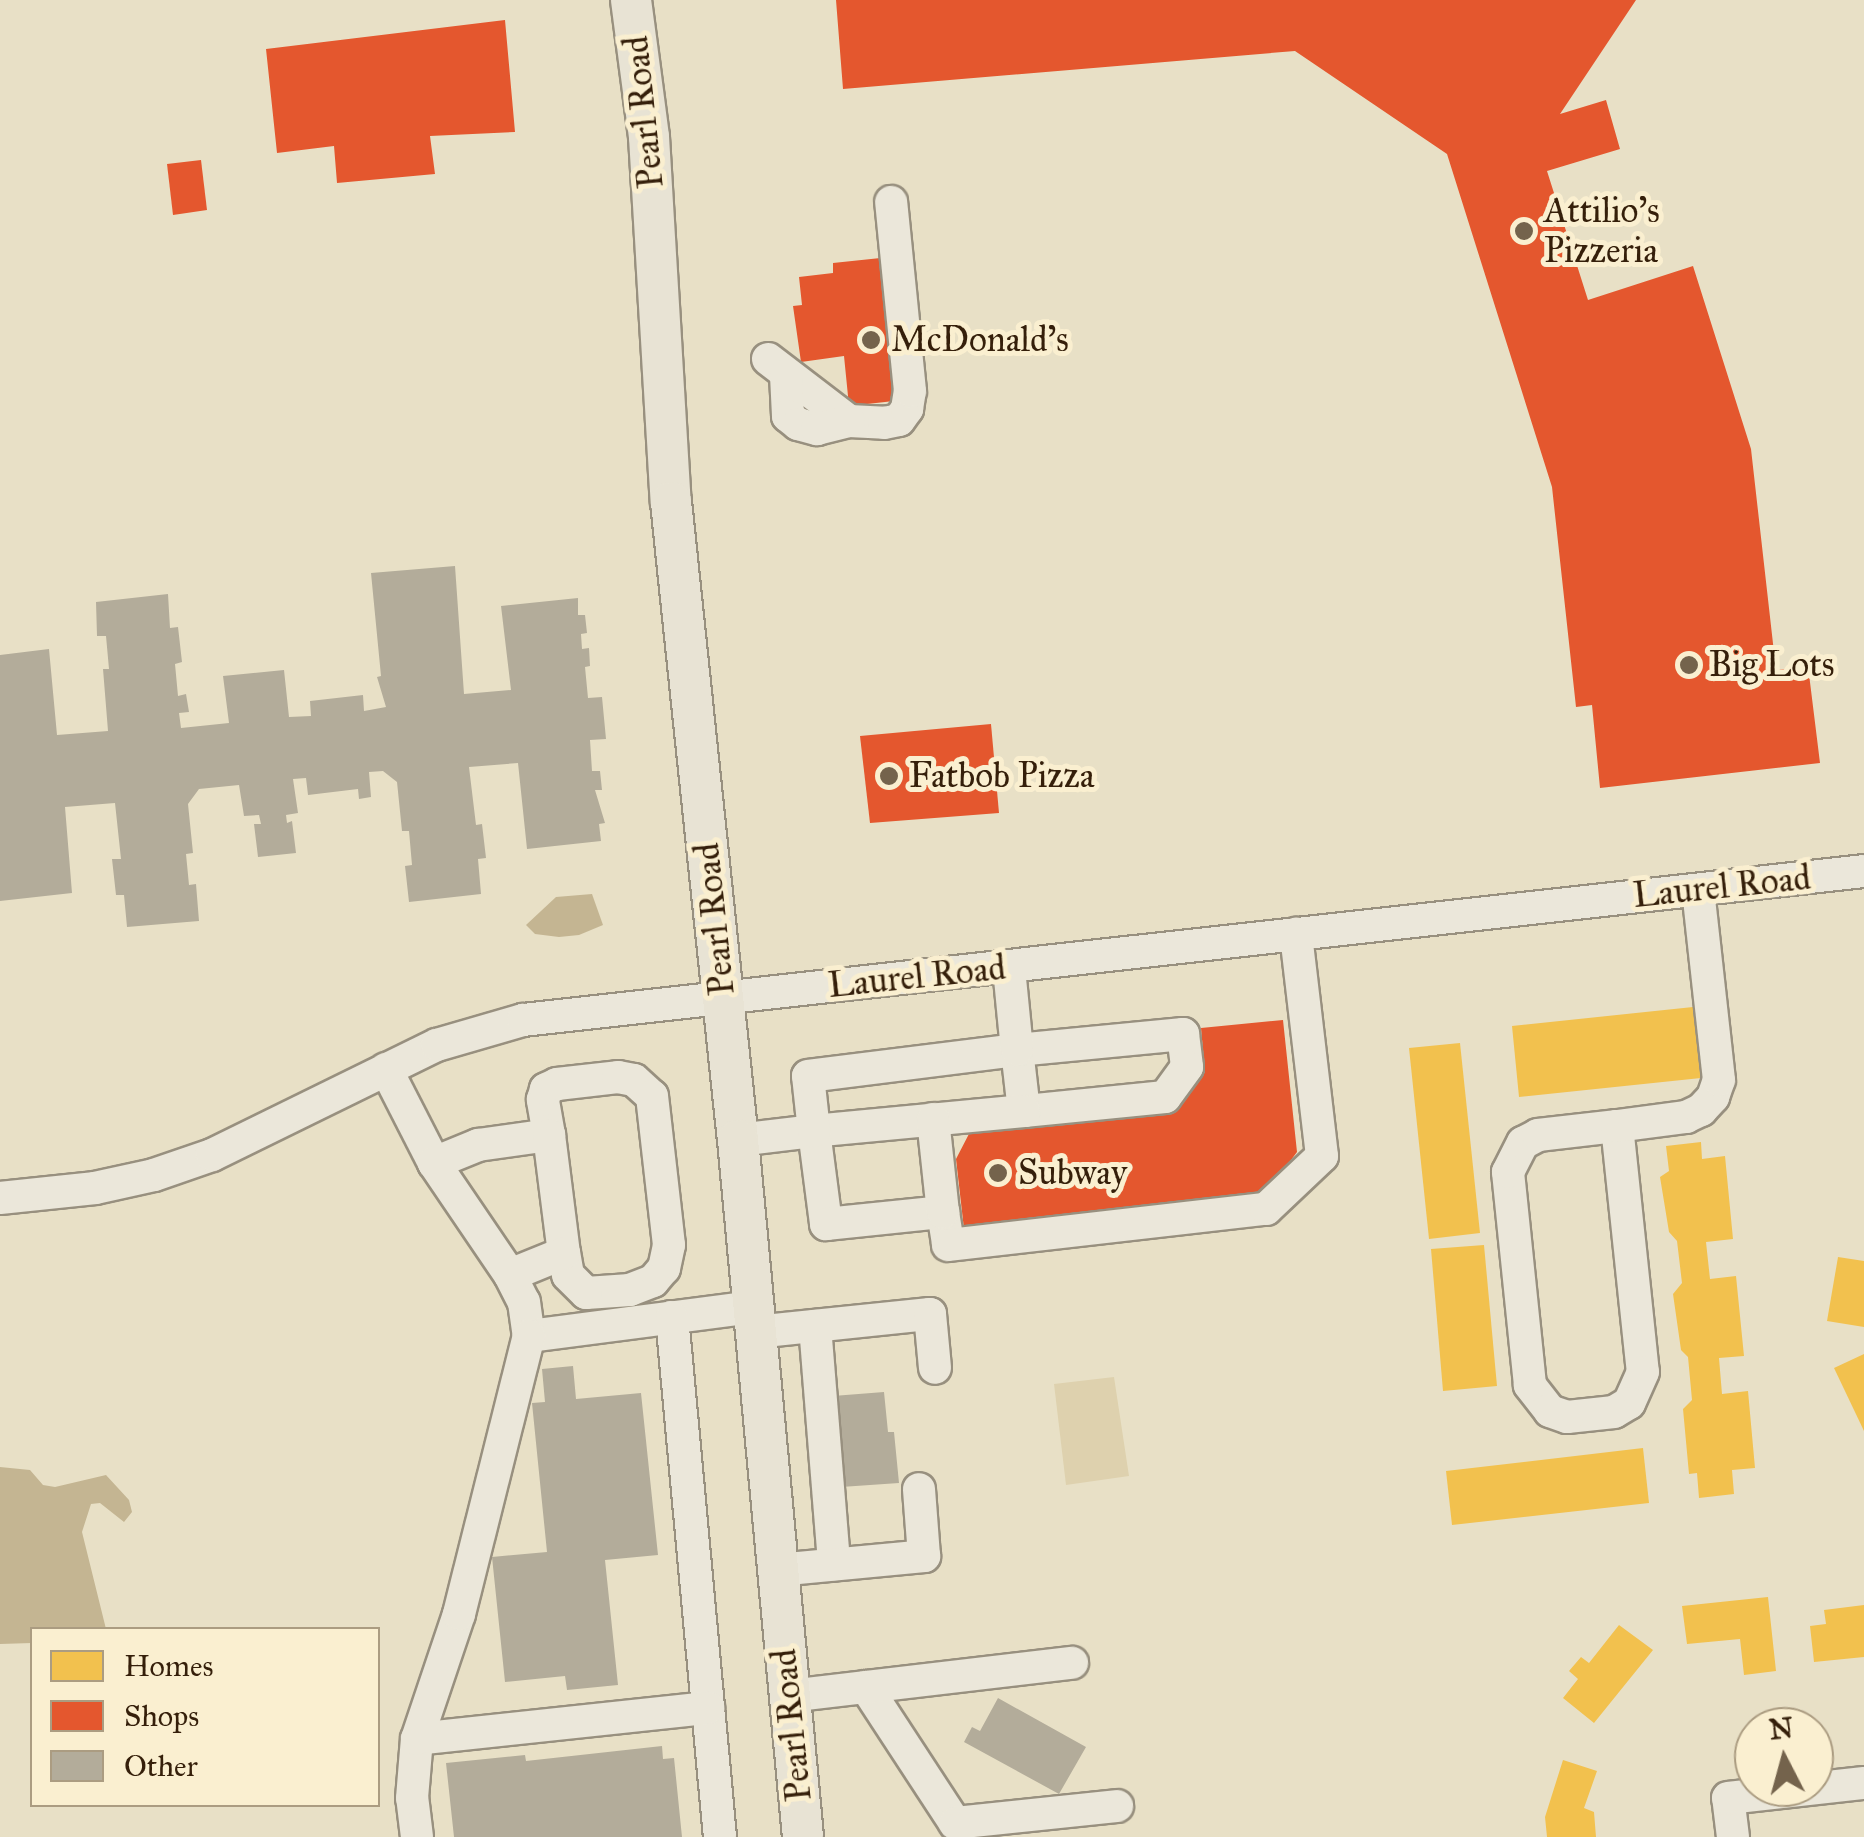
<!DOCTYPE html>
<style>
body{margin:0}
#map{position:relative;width:1864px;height:1837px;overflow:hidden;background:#e8e0c6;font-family:"IM FELL Great Primer",serif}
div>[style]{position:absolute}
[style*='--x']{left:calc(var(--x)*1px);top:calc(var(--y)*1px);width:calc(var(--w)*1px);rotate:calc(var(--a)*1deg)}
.green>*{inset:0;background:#ded1ae}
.water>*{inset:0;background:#c4b592}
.homes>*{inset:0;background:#f2c14e}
.shops>*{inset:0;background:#e4572e}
.building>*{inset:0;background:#b3ac9a}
.roads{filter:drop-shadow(2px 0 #98907f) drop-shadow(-2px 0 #98907f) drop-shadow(0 2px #98907f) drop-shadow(0 -2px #98907f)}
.minor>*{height:32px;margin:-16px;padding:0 16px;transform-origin:16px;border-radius:16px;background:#ebe7da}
.major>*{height:40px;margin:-20px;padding:0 20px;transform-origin:20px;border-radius:20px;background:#e8e3d4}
.dots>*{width:28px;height:28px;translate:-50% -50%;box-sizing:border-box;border:5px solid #faefd0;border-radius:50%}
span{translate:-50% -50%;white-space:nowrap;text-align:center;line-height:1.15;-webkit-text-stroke:10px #faefd0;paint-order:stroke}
.street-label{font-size:35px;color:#351f0a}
.poi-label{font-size:35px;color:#351f0a}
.left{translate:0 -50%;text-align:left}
.legend{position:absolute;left:30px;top:1627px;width:350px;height:180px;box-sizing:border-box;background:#faefd0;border:2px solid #ab9c81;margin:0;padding:12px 18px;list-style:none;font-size:30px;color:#351f0a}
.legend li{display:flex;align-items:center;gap:20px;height:50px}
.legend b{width:50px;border:2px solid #ab9c81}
.north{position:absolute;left:1734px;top:1707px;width:100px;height:100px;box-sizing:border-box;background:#faefd0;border:2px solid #ab9c81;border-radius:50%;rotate:354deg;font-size:28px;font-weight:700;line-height:40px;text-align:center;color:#351f0a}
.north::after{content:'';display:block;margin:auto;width:35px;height:45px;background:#74634c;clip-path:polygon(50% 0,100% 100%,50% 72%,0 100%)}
</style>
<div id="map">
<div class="green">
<div style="clip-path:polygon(1114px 1377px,1129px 1476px,1066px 1485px,1054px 1384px)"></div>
</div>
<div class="water">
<div style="clip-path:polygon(592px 894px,603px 925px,579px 935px,559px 937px,535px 934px,526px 925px,556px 897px)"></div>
<div style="clip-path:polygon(0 1467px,30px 1470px,43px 1485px,55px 1487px,106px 1475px,129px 1500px,132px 1512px,124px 1522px,100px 1503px,91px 1504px,82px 1532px,106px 1629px,32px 1630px,32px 1643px,0 1644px)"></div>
</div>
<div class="homes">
<div style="clip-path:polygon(1693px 1007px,1701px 1078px,1519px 1097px,1512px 1026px)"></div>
<div style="clip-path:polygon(1460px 1043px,1480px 1233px,1429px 1239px,1409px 1048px)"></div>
<div style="clip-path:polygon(1701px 1142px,1702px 1159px,1725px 1156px,1733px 1239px,1706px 1242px,1710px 1279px,1736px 1276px,1744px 1356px,1719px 1358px,1722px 1394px,1748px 1391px,1755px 1468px,1732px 1470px,1734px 1494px,1699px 1498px,1697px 1473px,1689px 1474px,1683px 1409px,1692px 1400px,1688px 1357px,1681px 1350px,1673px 1294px,1682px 1283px,1677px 1241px,1669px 1232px,1660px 1177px,1669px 1171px,1666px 1146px)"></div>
<div style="clip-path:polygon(1484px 1245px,1497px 1386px,1443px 1391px,1431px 1249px)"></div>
<div style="clip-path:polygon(1838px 1257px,1864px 1261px,1864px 1327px,1827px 1321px)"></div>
<div style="clip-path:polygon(1864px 1354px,1864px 1431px,1834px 1368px)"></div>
<div style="clip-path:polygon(1643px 1448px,1649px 1503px,1452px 1525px,1446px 1471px)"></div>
<div style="clip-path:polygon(1768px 1597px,1776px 1671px,1744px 1675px,1740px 1639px,1687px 1644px,1682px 1606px)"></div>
<div style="clip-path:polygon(1864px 1605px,1864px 1657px,1814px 1662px,1810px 1626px,1826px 1624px,1824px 1610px)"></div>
<div style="clip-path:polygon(1619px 1625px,1653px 1650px,1594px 1723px,1563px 1698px,1578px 1679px,1569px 1671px,1581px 1657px,1589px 1663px)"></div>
<div style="clip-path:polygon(1563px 1760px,1597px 1771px,1584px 1808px,1594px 1812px,1596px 1837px,1547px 1837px,1545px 1817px)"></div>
</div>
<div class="shops">
<div style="clip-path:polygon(836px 0,1636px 0,1560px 114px,1606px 100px,1620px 149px,1547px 171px,1588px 300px,1693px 266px,1751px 449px,1776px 670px,1808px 666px,1820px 763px,1600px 788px,1592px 705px,1576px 707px,1552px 487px,1447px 154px,1295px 51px,843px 89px)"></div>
<div style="clip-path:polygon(505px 20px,515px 132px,430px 136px,435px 174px,337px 183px,334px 146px,277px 153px,266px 49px)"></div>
<div style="clip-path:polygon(201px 160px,207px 210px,173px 215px,167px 164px)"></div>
<div style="clip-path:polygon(890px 257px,903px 400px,849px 406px,844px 356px,801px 362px,793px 306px,802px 305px,799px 277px,833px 273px,833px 263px)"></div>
<div style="clip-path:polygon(991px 724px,999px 813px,870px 823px,860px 736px)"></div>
<div style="clip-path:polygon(1283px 1020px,1297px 1152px,1268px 1191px,964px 1229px,956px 1159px,971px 1130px,1178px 1103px,1205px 1072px,1201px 1028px)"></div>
</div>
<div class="building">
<div style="clip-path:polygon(455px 566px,464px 694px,511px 690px,501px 606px,578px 598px,578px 615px,585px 615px,587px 633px,581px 634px,582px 649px,589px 648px,590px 666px,585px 667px,588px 698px,602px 697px,606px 739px,590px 740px,592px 771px,600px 771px,602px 790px,595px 790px,605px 823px,599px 824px,601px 841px,527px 849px,518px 763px,469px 767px,476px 825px,482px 824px,486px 858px,478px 859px,481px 894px,409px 902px,405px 866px,412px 865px,409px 831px,402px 831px,397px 782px,383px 771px,369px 772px,371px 797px,359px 799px,358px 789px,308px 795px,306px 778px,293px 779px,298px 813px,286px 815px,287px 823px,292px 821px,296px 853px,258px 857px,254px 824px,261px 824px,259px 815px,244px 816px,239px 785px,199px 789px,188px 804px,193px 853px,186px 854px,189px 885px,196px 884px,199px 921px,127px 927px,124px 895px,116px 895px,112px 859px,121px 859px,115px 803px,65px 807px,72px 893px,0 901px,0 655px,49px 649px,57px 735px,108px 731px,103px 669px,109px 669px,106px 636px,97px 636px,96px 602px,168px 594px,170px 628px,178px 627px,182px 662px,175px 664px,178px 696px,186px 694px,189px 712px,179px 713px,181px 728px,229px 723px,223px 676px,284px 670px,289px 717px,311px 716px,310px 701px,363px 695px,364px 711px,386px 707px,377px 677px,381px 676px,371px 573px)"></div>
<div style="clip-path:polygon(573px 1366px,576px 1399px,641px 1393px,658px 1555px,605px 1560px,618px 1685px,567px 1690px,565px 1676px,505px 1682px,492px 1557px,547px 1552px,532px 1403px,545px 1402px,542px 1369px)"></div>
<div style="clip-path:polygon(884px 1392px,888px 1432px,894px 1432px,899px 1483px,841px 1487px,833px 1396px)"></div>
<div style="clip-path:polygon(998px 1698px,1086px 1747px,1059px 1794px,964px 1742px,972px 1727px,980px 1731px)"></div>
<div style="clip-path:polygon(662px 1746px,663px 1759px,674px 1758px,682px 1837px,454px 1837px,446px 1763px,525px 1755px,526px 1761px)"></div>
</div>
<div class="roads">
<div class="minor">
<div style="--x:768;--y:359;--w:102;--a:37.4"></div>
<div style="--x:849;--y:421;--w:35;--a:3"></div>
<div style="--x:884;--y:423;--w:15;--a:-11"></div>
<div style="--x:899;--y:420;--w:14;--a:-54"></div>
<div style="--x:907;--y:409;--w:18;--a:-81"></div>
<div style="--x:910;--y:391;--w:190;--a:-95.7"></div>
<div style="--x:786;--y:375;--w:41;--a:87.2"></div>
<div style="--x:788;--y:416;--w:13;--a:39"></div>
<div style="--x:798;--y:424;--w:20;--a:15"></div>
<div style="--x:817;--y:429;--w:33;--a:-14"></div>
<div style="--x:386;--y:1069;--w:106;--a:62.9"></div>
<div style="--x:434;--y:1163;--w:135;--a:55.8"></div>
<div style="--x:510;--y:1275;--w:30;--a:63"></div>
<div style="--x:524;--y:1302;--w:34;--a:82"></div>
<div style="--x:529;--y:1336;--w:226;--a:-7.4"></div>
<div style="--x:1024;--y:1111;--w:61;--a:-96.5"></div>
<div style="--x:1017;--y:1050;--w:167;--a:-5.5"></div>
<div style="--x:1183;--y:1034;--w:33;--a:83"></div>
<div style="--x:1187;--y:1067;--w:37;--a:126"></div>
<div style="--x:1165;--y:1097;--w:142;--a:174.3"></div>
<div style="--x:1024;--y:1111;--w:211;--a:174.6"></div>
<div style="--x:814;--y:1131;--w:94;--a:82.6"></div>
<div style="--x:826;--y:1224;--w:118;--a:-5.9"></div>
<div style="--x:943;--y:1212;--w:33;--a:81"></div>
<div style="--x:948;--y:1245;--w:320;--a:-6.5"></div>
<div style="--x:1266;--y:1209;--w:77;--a:-43.4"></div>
<div style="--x:1322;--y:1156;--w:224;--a:-96.7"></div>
<div style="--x:933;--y:1119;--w:94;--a:83.9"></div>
<div style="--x:1617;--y:1126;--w:247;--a:84"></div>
<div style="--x:1643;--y:1372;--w:34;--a:114"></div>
<div style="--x:1629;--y:1403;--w:17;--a:149"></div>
<div style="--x:1614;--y:1412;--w:47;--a:173.9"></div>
<div style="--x:1567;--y:1417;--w:18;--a:-161"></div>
<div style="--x:1550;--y:1411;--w:33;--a:-128"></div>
<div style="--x:1530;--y:1385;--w:214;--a:-95.9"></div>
<div style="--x:1508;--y:1172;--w:33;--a:-63"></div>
<div style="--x:1523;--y:1143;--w:17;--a:-28"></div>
<div style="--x:1538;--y:1135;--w:80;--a:-6.5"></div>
<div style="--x:1617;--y:1126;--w:70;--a:-7.4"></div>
<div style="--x:1686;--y:1117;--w:17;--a:-25"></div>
<div style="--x:1701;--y:1110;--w:18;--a:-47"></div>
<div style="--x:1713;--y:1097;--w:18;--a:-71"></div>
<div style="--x:1719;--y:1080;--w:191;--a:-96.3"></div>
<div style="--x:549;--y:1135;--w:36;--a:-100"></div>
<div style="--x:543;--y:1100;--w:11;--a:-75"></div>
<div style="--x:546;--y:1089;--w:12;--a:-24"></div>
<div style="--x:557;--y:1084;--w:61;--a:-6.5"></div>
<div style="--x:618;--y:1077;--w:16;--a:11"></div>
<div style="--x:634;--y:1080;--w:24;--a:42"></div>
<div style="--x:652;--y:1096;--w:150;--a:83.5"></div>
<div style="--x:669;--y:1245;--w:24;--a:102"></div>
<div style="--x:664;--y:1268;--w:17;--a:130"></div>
<div style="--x:653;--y:1281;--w:25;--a:159"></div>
<div style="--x:630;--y:1290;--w:44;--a:176.1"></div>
<div style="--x:586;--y:1293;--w:25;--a:-135"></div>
<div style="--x:568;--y:1275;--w:22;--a:-100"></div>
<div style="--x:738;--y:1140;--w:77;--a:-6.8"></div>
<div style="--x:814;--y:1131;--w:55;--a:-96.2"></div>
<div style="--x:808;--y:1076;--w:211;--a:-7.1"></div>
<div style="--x:1017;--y:1050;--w:82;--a:-95.6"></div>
<div style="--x:434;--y:1163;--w:48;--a:-22.2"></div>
<div style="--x:478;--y:1145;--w:72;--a:-8"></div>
<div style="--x:549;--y:1135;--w:119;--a:82.8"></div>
<div style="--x:564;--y:1253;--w:58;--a:157.8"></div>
<div style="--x:0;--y:1198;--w:96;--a:-6"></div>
<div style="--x:95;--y:1188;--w:60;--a:-12.4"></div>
<div style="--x:154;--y:1175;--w:61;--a:-19"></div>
<div style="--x:212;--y:1155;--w:250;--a:-26.1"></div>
<div style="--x:437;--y:1045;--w:90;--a:-16.2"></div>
<div style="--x:523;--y:1020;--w:1349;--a:-6.34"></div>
<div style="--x:672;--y:1317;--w:522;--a:84.73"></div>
<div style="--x:815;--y:1326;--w:239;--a:85.4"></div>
<div style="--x:755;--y:1332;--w:176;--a:-5.9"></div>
<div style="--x:930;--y:1314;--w:54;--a:84.7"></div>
<div style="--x:777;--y:1570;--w:148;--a:-5.4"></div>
<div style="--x:924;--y:1556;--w:67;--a:-94.3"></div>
<div style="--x:866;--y:1687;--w:163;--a:56.8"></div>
<div style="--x:955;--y:1823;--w:163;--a:-6"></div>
<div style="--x:789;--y:1696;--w:285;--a:-6.7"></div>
<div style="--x:417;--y:1739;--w:293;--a:-6.1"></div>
<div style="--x:417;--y:1837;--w:39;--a:-97"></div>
<div style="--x:412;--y:1798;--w:59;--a:-85.2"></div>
<div style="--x:417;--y:1739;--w:132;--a:-71.4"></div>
<div style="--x:459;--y:1614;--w:287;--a:-75.9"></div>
<div style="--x:1733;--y:1837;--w:39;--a:-97"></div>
<div style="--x:1728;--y:1798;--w:137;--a:-6.3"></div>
</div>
<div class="major">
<div style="--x:631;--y:0;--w:138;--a:82.5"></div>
<div style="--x:649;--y:137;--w:366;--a:86.6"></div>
<div style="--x:671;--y:502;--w:642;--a:84.01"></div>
<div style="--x:738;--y:1140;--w:700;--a:84.67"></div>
</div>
</div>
<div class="dots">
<div style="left:1524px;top:231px;background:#74634c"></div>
<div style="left:871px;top:340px;background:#74634c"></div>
<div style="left:1689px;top:665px;background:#74634c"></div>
<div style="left:889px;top:776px;background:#74634c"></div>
<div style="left:998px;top:1173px;background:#74634c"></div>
</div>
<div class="street-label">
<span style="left:644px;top:112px;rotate:-96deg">Pearl Road</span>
<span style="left:1722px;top:887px;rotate:-6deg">Laurel Road</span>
<span style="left:715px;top:919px;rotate:-96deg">Pearl Road</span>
<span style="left:917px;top:977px;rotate:-6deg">Laurel Road</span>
<span style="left:792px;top:1725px;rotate:-96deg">Pearl Road</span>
</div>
<div class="poi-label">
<span class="left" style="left:1544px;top:231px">Attilio's<br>Pizzeria</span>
<span class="left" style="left:891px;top:340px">McDonald's</span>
<span class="left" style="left:1709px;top:665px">Big Lots</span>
<span class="left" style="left:909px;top:776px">Fatbob Pizza</span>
<span class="left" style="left:1018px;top:1173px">Subway</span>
</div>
<ul class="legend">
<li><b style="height:28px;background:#f2c14e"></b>Homes</li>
<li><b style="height:28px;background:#e4572e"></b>Shops</li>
<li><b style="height:28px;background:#b3ac9a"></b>Other</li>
</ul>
<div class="north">N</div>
</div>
